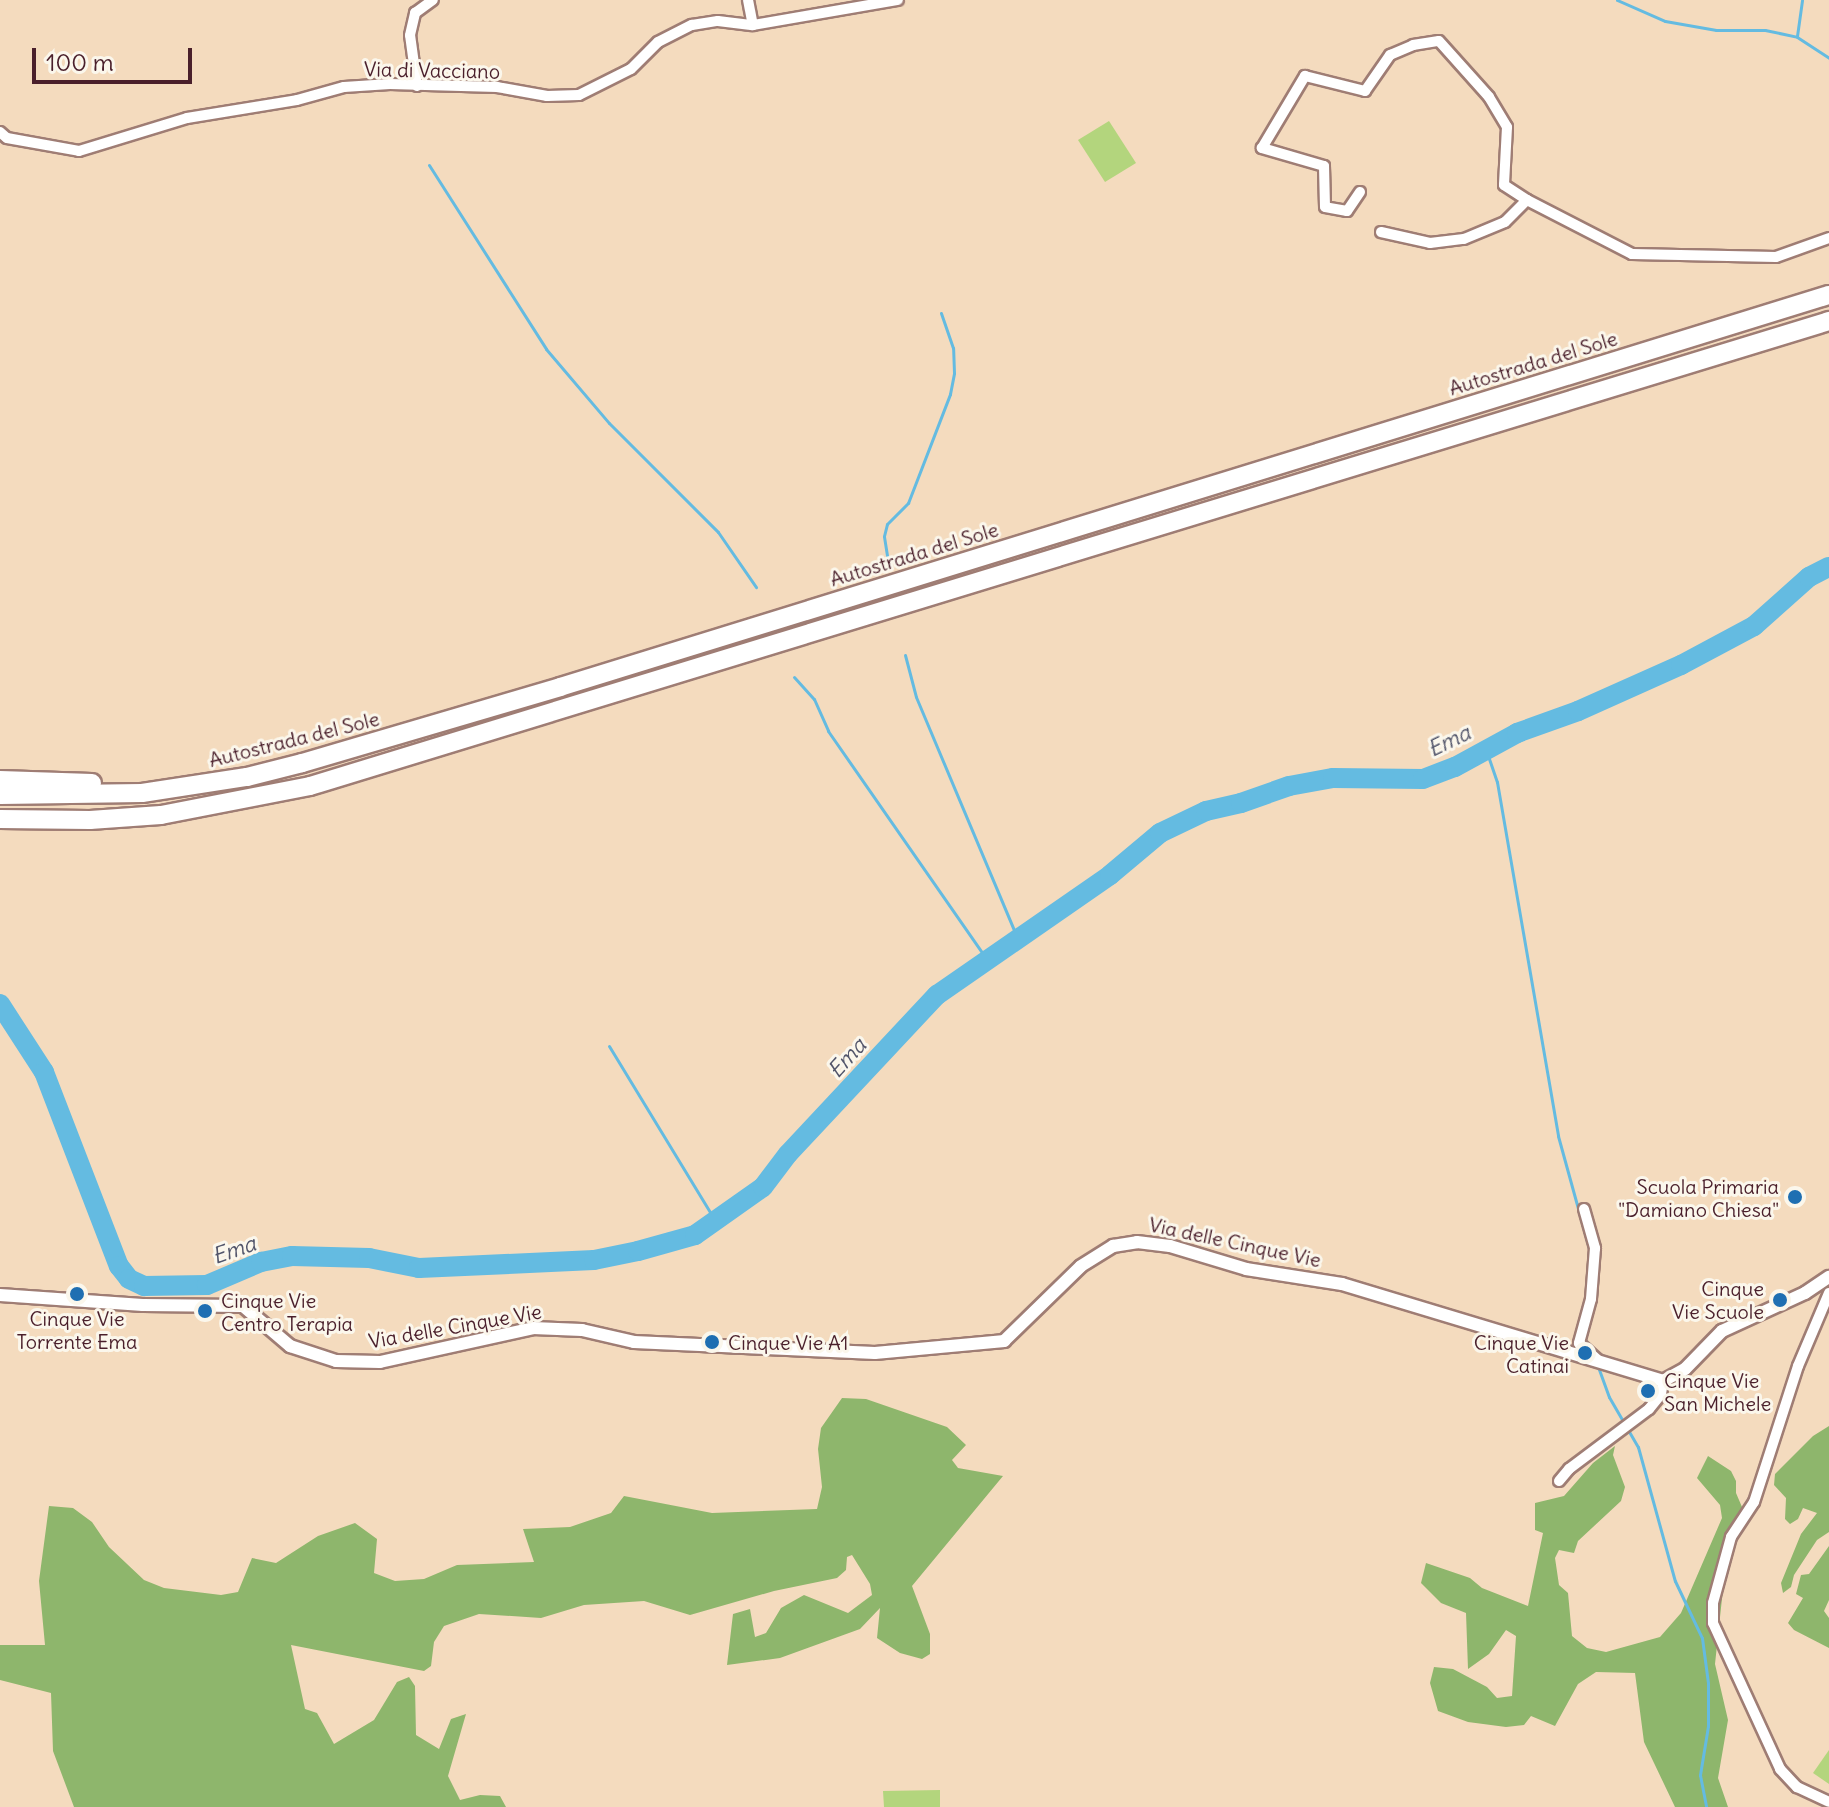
<!DOCTYPE html>
<style>
body{margin:0}
#map{position:relative;width:1829px;height:1807px;overflow:hidden;background:#f4dbbe;font-family:Delius,sans-serif}
div>[style]{position:absolute}
[style*='--x']{left:calc(var(--x)*1px);top:calc(var(--y)*1px);width:calc(var(--w)*1px);rotate:calc(var(--a)*1deg)}
.green>*{inset:0;background:#b3d57d}
.forest>*{inset:0;background:#8eb66c}
.stream>*{height:3px;margin:-1.5px;padding:0 1.5px;transform-origin:1.5px;border-radius:1.5px;background:#64bbe1}
.river>*{height:20px;margin:-10px;padding:0 10px;transform-origin:10px;border-radius:10px;background:#64bbe1}
.roads{filter:drop-shadow(2px 0 #9f7d74) drop-shadow(-2px 0 #9f7d74) drop-shadow(0 2px #9f7d74) drop-shadow(0 -2px #9f7d74)}
.minor>*{height:10px;margin:-5px;padding:0 5px;transform-origin:5px;border-radius:5px;background:#fff}
.tertiary>*{height:12px;margin:-6px;padding:0 6px;transform-origin:6px;border-radius:6px;background:#fff}
.motorway>*{height:18px;margin:-9px;padding:0 9px;transform-origin:9px;border-radius:9px;background:#fff}
.dots>*{width:22px;height:22px;translate:-50% -50%;box-sizing:border-box;border:4px solid #fbf7ec;border-radius:50%}
span{translate:-50% -50%;white-space:nowrap;text-align:center;line-height:1.15;-webkit-text-stroke:6px #fbf7ec;paint-order:stroke}
.street-label{font-size:20px;color:#4a1f2b}
.poi-label{font-size:20px;color:#4a1f2b}
.right{translate:-100% -50%;text-align:right}
.left{translate:0 -50%;text-align:left}
.water-label{font-size:22px;color:#53566b;font-style:italic}
.scale{position:absolute;left:32px;top:48px;width:160px;height:36px;box-sizing:border-box;border:4px solid #4a1f2b;border-top:0;padding-left:10px;font-size:24px;line-height:28px;white-space:nowrap;color:#4a1f2b;-webkit-text-stroke:6px #fbf7ec;paint-order:stroke}
</style>
<div id="map">
<div class="green">
<div style="clip-path:polygon(1109px 121px,1136px 163px,1105px 182px,1078px 140px)"></div>
<div style="clip-path:polygon(1829px 1750px,1829px 1784px,1813px 1773px)"></div>
<div style="clip-path:polygon(940px 1790px,940px 1807px,884px 1807px,883px 1791px)"></div>
</div>
<div class="forest">
<div style="clip-path:polygon(842px 1398px,866px 1399px,947px 1427px,966px 1445px,952px 1460px,958px 1468px,1003px 1476px,912px 1586px,930px 1634px,930px 1654px,922px 1659px,900px 1653px,877px 1638px,880px 1608px,860px 1629px,780px 1658px,727px 1665px,733px 1614px,750px 1609px,755px 1637px,766px 1633px,781px 1608px,804px 1595px,848px 1613px,872px 1595px,870px 1584px,852px 1555px,847px 1557px,846px 1570px,837px 1578px,774px 1591px,690px 1615px,644px 1601px,584px 1605px,541px 1618px,479px 1614px,444px 1626px,434px 1642px,431px 1666px,424px 1671px,291px 1645px,305px 1709px,317px 1713px,334px 1744px,374px 1720px,397px 1682px,409px 1677px,415px 1686px,416px 1735px,439px 1749px,451px 1719px,466px 1714px,448px 1776px,460px 1800px,480px 1795px,500px 1796px,506px 1807px,74px 1807px,53px 1751px,51px 1693px,0 1680px,0 1645px,45px 1645px,39px 1581px,49px 1506px,73px 1508px,92px 1522px,109px 1547px,144px 1580px,164px 1588px,221px 1595px,238px 1592px,252px 1558px,276px 1563px,318px 1536px,355px 1523px,377px 1539px,374px 1573px,395px 1581px,424px 1579px,457px 1565px,534px 1562px,523px 1529px,570px 1527px,611px 1513px,624px 1496px,712px 1513px,817px 1509px,822px 1487px,818px 1449px,821px 1428px)"></div>
<div style="clip-path:polygon(1829px 1426px,1829px 1532px,1817px 1540px,1794px 1575px,1791px 1587px,1783px 1593px,1781px 1583px,1801px 1534px,1817px 1513px,1803px 1508px,1798px 1519px,1790px 1524px,1785px 1519px,1786px 1498px,1774px 1485px,1775px 1474px,1813px 1436px)"></div>
<div style="clip-path:polygon(1615px 1446px,1613px 1455px,1625px 1487px,1621px 1501px,1578px 1541px,1574px 1553px,1559px 1550px,1555px 1558px,1559px 1585px,1568px 1593px,1572px 1636px,1587px 1648px,1606px 1652px,1660px 1637px,1681px 1613px,1722px 1518px,1720px 1505px,1697px 1478px,1708px 1456px,1731px 1471px,1736px 1481px,1736px 1493px,1742px 1507px,1742px 1530px,1733px 1548px,1723px 1589px,1715px 1664px,1728px 1720px,1718px 1778px,1728px 1807px,1675px 1807px,1644px 1742px,1635px 1673px,1596px 1672px,1578px 1684px,1555px 1726px,1531px 1716px,1524px 1725px,1506px 1727px,1468px 1722px,1438px 1711px,1430px 1683px,1434px 1667px,1453px 1669px,1487px 1687px,1497px 1698px,1512px 1696px,1516px 1636px,1506px 1630px,1489px 1654px,1468px 1669px,1466px 1613px,1441px 1603px,1421px 1583px,1426px 1563px,1470px 1578px,1482px 1588px,1528px 1606px,1543px 1533px,1535px 1530px,1535px 1503px,1564px 1496px,1593px 1463px)"></div>
<div style="clip-path:polygon(1829px 1546px,1829px 1600px,1824px 1611px,1829px 1618px,1829px 1648px,1794px 1630px,1788px 1623px,1803px 1598px,1796px 1594px,1801px 1575px,1809px 1574px)"></div>
</div>
<div class="stream">
<div style="--x:1617;--y:0;--w:52;--a:23.6"></div>
<div style="--x:1665;--y:21;--w:52;--a:10"></div>
<div style="--x:1716;--y:30;--w:49;--a:0"></div>
<div style="--x:1765;--y:30;--w:33;--a:12"></div>
<div style="--x:1797;--y:37;--w:38;--a:33"></div>
<div style="--x:1797;--y:36;--w:36;--a:-82"></div>
<div style="--x:429;--y:165;--w:218;--a:57.5"></div>
<div style="--x:546;--y:349;--w:97;--a:49.6"></div>
<div style="--x:609;--y:423;--w:154;--a:45"></div>
<div style="--x:718;--y:532;--w:67;--a:55.4"></div>
<div style="--x:889;--y:568;--w:32;--a:-99"></div>
<div style="--x:884;--y:536;--w:12;--a:-76"></div>
<div style="--x:887;--y:524;--w:30;--a:-45"></div>
<div style="--x:908;--y:503;--w:117;--a:-68.9"></div>
<div style="--x:950;--y:394;--w:21;--a:-79"></div>
<div style="--x:954;--y:373;--w:25;--a:-92"></div>
<div style="--x:953;--y:348;--w:37;--a:-109"></div>
<div style="--x:905;--y:655;--w:43;--a:75.3"></div>
<div style="--x:916;--y:697;--w:264;--a:67.2"></div>
<div style="--x:794;--y:677;--w:30;--a:48"></div>
<div style="--x:814;--y:699;--w:35;--a:66"></div>
<div style="--x:828;--y:731;--w:277;--a:55.2"></div>
<div style="--x:1486;--y:750;--w:34;--a:71"></div>
<div style="--x:1497;--y:782;--w:359;--a:80.2"></div>
<div style="--x:1558;--y:1136;--w:120;--a:74.6"></div>
<div style="--x:609;--y:1046;--w:206;--a:58.7"></div>
<div style="--x:1597;--y:1364;--w:35;--a:70"></div>
<div style="--x:1609;--y:1397;--w:58;--a:59.9"></div>
<div style="--x:1638;--y:1447;--w:139;--a:74.6"></div>
<div style="--x:1675;--y:1581;--w:63;--a:64.7"></div>
<div style="--x:1702;--y:1638;--w:45;--a:82.4"></div>
<div style="--x:1708;--y:1683;--w:43;--a:90"></div>
<div style="--x:1708;--y:1726;--w:50;--a:99.3"></div>
<div style="--x:1700;--y:1775;--w:33;--a:79"></div>
</div>
<div class="river">
<div style="--x:0;--y:1004;--w:81;--a:57.1"></div>
<div style="--x:44;--y:1072;--w:208;--a:68.9"></div>
<div style="--x:119;--y:1266;--w:16;--a:52"></div>
<div style="--x:129;--y:1279;--w:17;--a:25"></div>
<div style="--x:144;--y:1286;--w:63;--a:-0.9"></div>
<div style="--x:207;--y:1285;--w:59;--a:-23.1"></div>
<div style="--x:261;--y:1262;--w:32;--a:-11"></div>
<div style="--x:292;--y:1256;--w:77;--a:1.5"></div>
<div style="--x:369;--y:1258;--w:51;--a:11.3"></div>
<div style="--x:419;--y:1268;--w:175;--a:-2.6"></div>
<div style="--x:594;--y:1260;--w:45;--a:-11.6"></div>
<div style="--x:638;--y:1251;--w:59;--a:-15.7"></div>
<div style="--x:695;--y:1235;--w:83;--a:-35.2"></div>
<div style="--x:763;--y:1187;--w:41;--a:-52.9"></div>
<div style="--x:788;--y:1154;--w:218;--a:-46.9"></div>
<div style="--x:937;--y:995;--w:211;--a:-34.7"></div>
<div style="--x:1110;--y:875;--w:65;--a:-40"></div>
<div style="--x:1160;--y:833;--w:51;--a:-25.6"></div>
<div style="--x:1206;--y:811;--w:36;--a:-13"></div>
<div style="--x:1241;--y:803;--w:51;--a:-19.5"></div>
<div style="--x:1289;--y:786;--w:45;--a:-10.3"></div>
<div style="--x:1333;--y:778;--w:90;--a:0.6"></div>
<div style="--x:1423;--y:779;--w:34;--a:-21"></div>
<div style="--x:1455;--y:767;--w:71;--a:-28.7"></div>
<div style="--x:1517;--y:733;--w:65;--a:-19.8"></div>
<div style="--x:1578;--y:711;--w:113;--a:-24.1"></div>
<div style="--x:1681;--y:665;--w:83;--a:-28.1"></div>
<div style="--x:1754;--y:626;--w:74;--a:-41.7"></div>
<div style="--x:1809;--y:577;--w:22;--a:-27"></div>
</div>
<div class="roads">
<div class="minor">
<div style="--x:748;--y:0;--w:25;--a:79"></div>
<div style="--x:417;--y:86;--w:51;--a:-97.8"></div>
<div style="--x:410;--y:35;--w:23;--a:-77"></div>
<div style="--x:415;--y:13;--w:22;--a:-36"></div>
<div style="--x:0;--y:132;--w:9;--a:41"></div>
<div style="--x:7;--y:138;--w:73;--a:10.2"></div>
<div style="--x:79;--y:151;--w:113;--a:-17"></div>
<div style="--x:187;--y:118;--w:111;--a:-9.3"></div>
<div style="--x:297;--y:100;--w:49;--a:-15.5"></div>
<div style="--x:344;--y:87;--w:46;--a:-3.7"></div>
<div style="--x:390;--y:84;--w:107;--a:1.6"></div>
<div style="--x:497;--y:87;--w:51;--a:10.2"></div>
<div style="--x:547;--y:96;--w:32;--a:-2"></div>
<div style="--x:579;--y:95;--w:58;--a:-26.6"></div>
<div style="--x:631;--y:69;--w:38;--a:-45"></div>
<div style="--x:658;--y:42;--w:38;--a:-27"></div>
<div style="--x:692;--y:25;--w:26;--a:-9"></div>
<div style="--x:718;--y:21;--w:35;--a:7"></div>
<div style="--x:753;--y:25;--w:147;--a:-9.8"></div>
<div style="--x:1360;--y:192;--w:23;--a:124"></div>
<div style="--x:1347;--y:211;--w:22;--a:-170"></div>
<div style="--x:1325;--y:207;--w:41;--a:-91.4"></div>
<div style="--x:1324;--y:166;--w:65;--a:-163.8"></div>
<div style="--x:1262;--y:148;--w:84;--a:-59.2"></div>
<div style="--x:1305;--y:76;--w:62;--a:14"></div>
<div style="--x:1365;--y:91;--w:44;--a:-55.2"></div>
<div style="--x:1390;--y:55;--w:25;--a:-23"></div>
<div style="--x:1413;--y:45;--w:26;--a:-9"></div>
<div style="--x:1439;--y:41;--w:75;--a:48.2"></div>
<div style="--x:1489;--y:97;--w:35;--a:59"></div>
<div style="--x:1507;--y:127;--w:58;--a:93"></div>
<div style="--x:1504;--y:185;--w:27;--a:33"></div>
<div style="--x:1381;--y:232;--w:50;--a:12.7"></div>
<div style="--x:1430;--y:243;--w:34;--a:-7"></div>
<div style="--x:1464;--y:239;--w:44;--a:-22.5"></div>
<div style="--x:1505;--y:222;--w:31;--a:-45"></div>
<div style="--x:1527;--y:200;--w:118;--a:27.2"></div>
<div style="--x:1632;--y:254;--w:144;--a:1.2"></div>
<div style="--x:1776;--y:257;--w:56;--a:-19.7"></div>
<div style="--x:1584;--y:1209;--w:41;--a:74.2"></div>
<div style="--x:1595;--y:1248;--w:51;--a:94.5"></div>
<div style="--x:1591;--y:1299;--w:46;--a:105.3"></div>
<div style="--x:1579;--y:1343;--w:25;--a:42"></div>
<div style="--x:1829;--y:1293;--w:79;--a:113"></div>
<div style="--x:1798;--y:1366;--w:143;--a:107.9"></div>
<div style="--x:1754;--y:1502;--w:42;--a:123.3"></div>
<div style="--x:1731;--y:1537;--w:68;--a:105.3"></div>
<div style="--x:1713;--y:1603;--w:20;--a:90"></div>
<div style="--x:1713;--y:1623;--w:161;--a:65.3"></div>
<div style="--x:1780;--y:1769;--w:25;--a:47"></div>
<div style="--x:1797;--y:1787;--w:35;--a:25"></div>
<div style="--x:1559;--y:1481;--w:16;--a:-50"></div>
<div style="--x:1569;--y:1469;--w:100;--a:-36.9"></div>
<div style="--x:1649;--y:1409;--w:19;--a:-51"></div>
<div style="--x:1661;--y:1394;--w:13;--a:-81"></div>
</div>
<div class="tertiary">
<div style="--x:0;--y:1295;--w:143;--a:4"></div>
<div style="--x:143;--y:1305;--w:100;--a:0.6"></div>
<div style="--x:243;--y:1306;--w:62;--a:40.4"></div>
<div style="--x:290;--y:1346;--w:48;--a:18.1"></div>
<div style="--x:336;--y:1361;--w:44;--a:1.3"></div>
<div style="--x:380;--y:1362;--w:157;--a:-12.5"></div>
<div style="--x:533;--y:1328;--w:49;--a:2.3"></div>
<div style="--x:582;--y:1330;--w:53;--a:13"></div>
<div style="--x:634;--y:1342;--w:241;--a:2.6"></div>
<div style="--x:875;--y:1353;--w:130;--a:-5.3"></div>
<div style="--x:1004;--y:1341;--w:107;--a:-44.2"></div>
<div style="--x:1081;--y:1266;--w:38;--a:-32"></div>
<div style="--x:1113;--y:1246;--w:24;--a:-9"></div>
<div style="--x:1137;--y:1242;--w:33;--a:7"></div>
<div style="--x:1170;--y:1246;--w:79;--a:16.8"></div>
<div style="--x:1246;--y:1269;--w:97;--a:8.9"></div>
<div style="--x:1342;--y:1284;--w:335;--a:16.8"></div>
<div style="--x:1663;--y:1381;--w:25;--a:-29"></div>
<div style="--x:1685;--y:1369;--w:53;--a:-45.8"></div>
<div style="--x:1722;--y:1331;--w:91;--a:-24.6"></div>
<div style="--x:1805;--y:1293;--w:29;--a:-34"></div>
</div>
<div class="motorway">
<div style="--x:0;--y:780;--w:92;--a:1.9"></div>
<div style="--x:0;--y:795;--w:142;--a:-0.8"></div>
<div style="--x:142;--y:793;--w:106;--a:-8.7"></div>
<div style="--x:247;--y:777;--w:57;--a:-14.3"></div>
<div style="--x:302;--y:763;--w:269;--a:-16.4"></div>
<div style="--x:560;--y:687;--w:1328;--a:-17.17"></div>
<div style="--x:0;--y:819;--w:90;--a:0.6"></div>
<div style="--x:90;--y:820;--w:71;--a:-4"></div>
<div style="--x:161;--y:815;--w:152;--a:-11"></div>
<div style="--x:310;--y:786;--w:1589;--a:-17.02"></div>
</div>
</div>
<div class="dots">
<div style="left:1795px;top:1197px;background:#1f6fb2"></div>
<div style="left:77px;top:1294px;background:#1f6fb2"></div>
<div style="left:1780px;top:1300px;background:#1f6fb2"></div>
<div style="left:205px;top:1311px;background:#1f6fb2"></div>
<div style="left:712px;top:1342px;background:#1f6fb2"></div>
<div style="left:1585px;top:1353px;background:#1f6fb2"></div>
<div style="left:1648px;top:1391px;background:#1f6fb2"></div>
</div>
<div class="street-label">
<span style="left:432px;top:70px;rotate:1deg">Via di Vacciano</span>
<span style="left:1533px;top:363px;rotate:-17deg">Autostrada del Sole</span>
<span style="left:914px;top:554px;rotate:-17deg">Autostrada del Sole</span>
<span style="left:294px;top:739px;rotate:-14deg">Autostrada del Sole</span>
<span style="left:1235px;top:1242px;rotate:12deg">Via delle Cinque Vie</span>
<span style="left:455px;top:1326px;rotate:-10deg">Via delle Cinque Vie</span>
</div>
<div class="poi-label">
<span class="right" style="left:1779px;top:1198px">Scuola Primaria<br>"Damiano Chiesa"</span>
<span class="right" style="left:1764px;top:1300px">Cinque<br>Vie Scuole</span>
<span class="left" style="left:221px;top:1312px">Cinque Vie<br>Centro Terapia</span>
<span style="left:77px;top:1330px">Cinque Vie<br>Torrente Ema</span>
<span class="left" style="left:728px;top:1342px">Cinque Vie A1</span>
<span class="right" style="left:1569px;top:1354px">Cinque Vie<br>Catinai</span>
<span class="left" style="left:1664px;top:1392px">Cinque Vie<br>San Michele</span>
</div>
<div class="water-label">
<span style="left:1449px;top:741px;rotate:-26deg">Ema</span>
<span style="left:847px;top:1058px;rotate:-48deg">Ema</span>
<span style="left:234px;top:1250px;rotate:-19deg">Ema</span>
</div>
<div class="scale">100 m</div>
</div>
